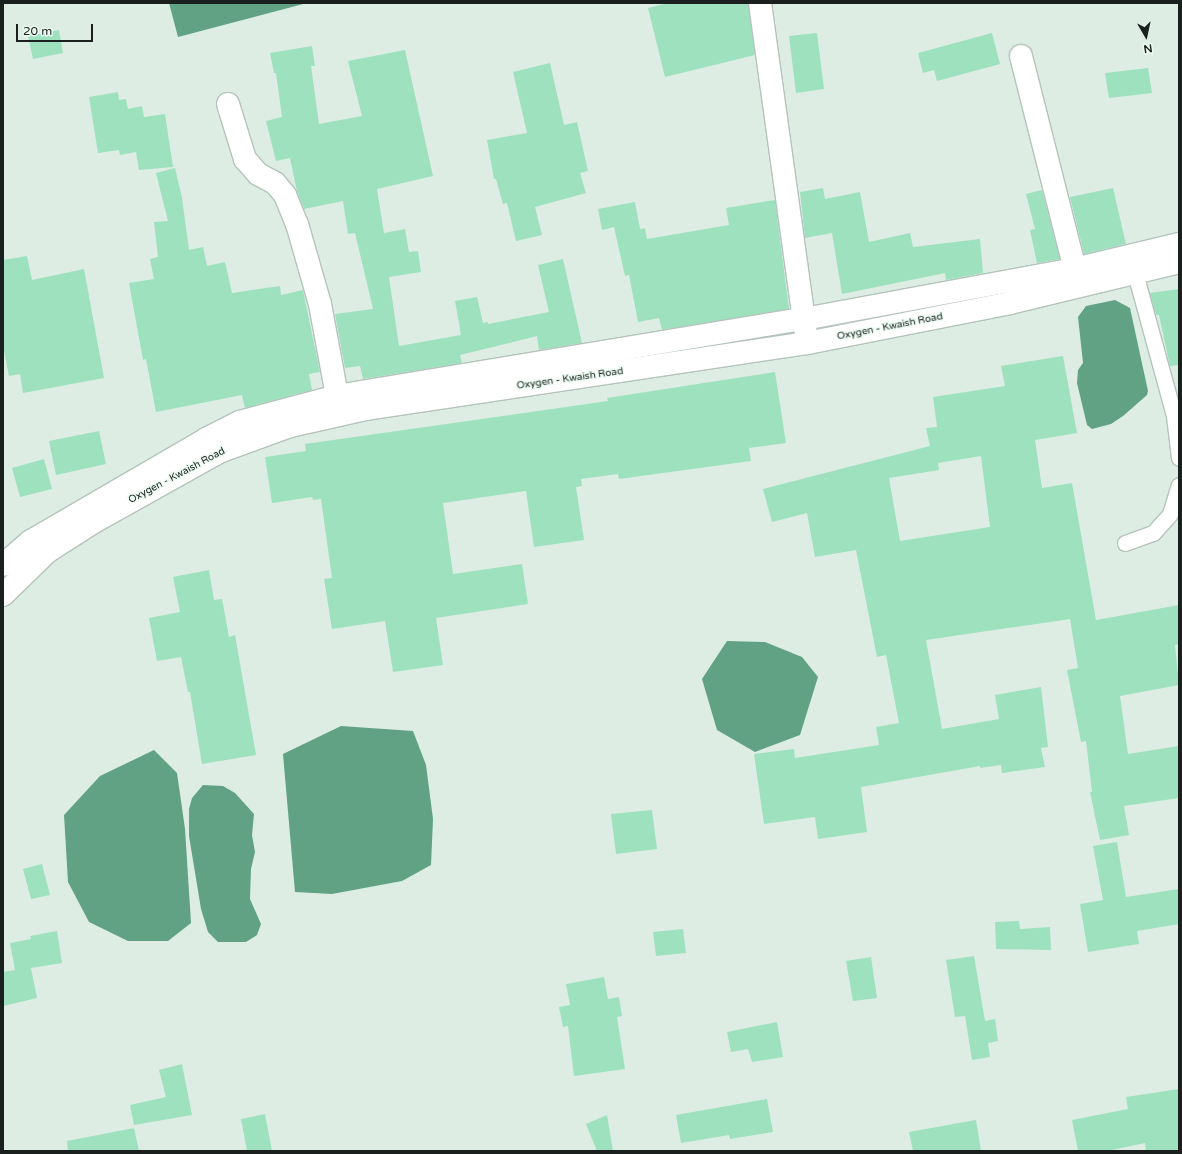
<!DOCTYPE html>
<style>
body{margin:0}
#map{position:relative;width:1182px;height:1154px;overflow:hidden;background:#ddede4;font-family:"Varela Round",sans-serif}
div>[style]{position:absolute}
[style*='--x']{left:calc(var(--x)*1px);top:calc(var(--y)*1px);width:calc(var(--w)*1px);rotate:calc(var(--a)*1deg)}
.water>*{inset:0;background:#60a283}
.building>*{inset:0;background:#9de1bf}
.roads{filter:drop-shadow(1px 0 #b4c3bb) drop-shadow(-1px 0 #b4c3bb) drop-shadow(0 1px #b4c3bb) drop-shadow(0 -1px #b4c3bb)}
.service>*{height:15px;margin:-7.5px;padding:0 7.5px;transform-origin:7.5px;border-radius:7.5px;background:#fff}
.minor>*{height:22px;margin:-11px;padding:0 11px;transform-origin:11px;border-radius:11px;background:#fff}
.secondary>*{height:22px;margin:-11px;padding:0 11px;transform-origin:11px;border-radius:11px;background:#fff}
span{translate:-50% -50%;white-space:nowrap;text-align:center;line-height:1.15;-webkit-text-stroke:3px #eafaf1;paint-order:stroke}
.street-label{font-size:10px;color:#1a201d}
.frame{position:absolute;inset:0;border:4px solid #1a201d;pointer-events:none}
.north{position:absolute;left:1126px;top:16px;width:40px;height:40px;-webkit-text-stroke:3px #eafaf1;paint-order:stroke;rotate:171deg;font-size:11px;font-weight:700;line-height:16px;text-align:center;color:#1a201d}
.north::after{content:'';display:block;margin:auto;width:14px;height:18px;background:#1a201d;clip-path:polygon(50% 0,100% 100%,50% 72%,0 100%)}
.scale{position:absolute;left:16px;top:24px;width:77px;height:18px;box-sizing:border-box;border:2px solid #1a201d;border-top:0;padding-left:5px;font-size:12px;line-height:14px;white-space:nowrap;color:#1a201d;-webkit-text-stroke:3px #eafaf1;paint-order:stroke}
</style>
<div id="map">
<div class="water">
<div style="clip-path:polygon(169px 3px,307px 3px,178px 37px)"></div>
<div style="clip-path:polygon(1115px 300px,1130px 308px,1148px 391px,1147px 395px,1123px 416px,1111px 424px,1092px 429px,1087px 425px,1077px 383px,1078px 370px,1083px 363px,1078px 317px,1086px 306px)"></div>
<div style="clip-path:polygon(727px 641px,765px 642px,802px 657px,818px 677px,800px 735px,755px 752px,717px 730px,702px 679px)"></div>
<div style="clip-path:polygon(341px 726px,413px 731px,426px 765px,433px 819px,431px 865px,402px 881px,332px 894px,295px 892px,283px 754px)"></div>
<div style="clip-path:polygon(154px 750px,177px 773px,185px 829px,191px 923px,168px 941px,128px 941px,89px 922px,68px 882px,64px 815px,100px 776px)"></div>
<div style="clip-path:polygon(203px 785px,223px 786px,235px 793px,254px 814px,252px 835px,255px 852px,251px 869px,250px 899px,261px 924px,257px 935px,246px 942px,218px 942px,208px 932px,201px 909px,189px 836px,189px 809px,192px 798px)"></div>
</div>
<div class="building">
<div style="clip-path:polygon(668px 3px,748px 3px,755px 55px,665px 77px,648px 8px)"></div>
<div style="clip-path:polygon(59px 30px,63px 53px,33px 59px,28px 36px)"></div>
<div style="clip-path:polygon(817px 33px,824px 89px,796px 93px,789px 36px)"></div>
<div style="clip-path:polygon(992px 33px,1000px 64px,937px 81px,934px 70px,923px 73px,918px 53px)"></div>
<div style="clip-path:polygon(312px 46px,315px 66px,311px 66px,319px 124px,362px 116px,348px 61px,405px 50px,433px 176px,377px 189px,384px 233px,405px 229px,409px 252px,418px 251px,421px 272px,389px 277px,399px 346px,461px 335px,455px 301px,477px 297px,483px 323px,488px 322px,488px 324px,549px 312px,538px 265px,563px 259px,582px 343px,539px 350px,537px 336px,460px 355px,462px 363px,363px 379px,360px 366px,345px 368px,335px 314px,373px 309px,355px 233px,348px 234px,343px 201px,304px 209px,297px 191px,290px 158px,276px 161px,266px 121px,282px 117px,276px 73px,274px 73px,270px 53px)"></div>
<div style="clip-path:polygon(550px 63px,564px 125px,577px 122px,588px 171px,580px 173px,586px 193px,535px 207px,542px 235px,516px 241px,507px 203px,503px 204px,496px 179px,494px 179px,487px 140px,527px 133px,513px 72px)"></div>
<div style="clip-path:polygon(1148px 68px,1152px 93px,1109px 98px,1105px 73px)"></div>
<div style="clip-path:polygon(118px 92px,119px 100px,126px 99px,128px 109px,142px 106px,144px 117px,165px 114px,173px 167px,139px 170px,136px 152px,120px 155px,119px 150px,98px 153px,89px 97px)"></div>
<div style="clip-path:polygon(175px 168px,182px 198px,189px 250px,203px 247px,207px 266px,225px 262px,232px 293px,280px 286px,281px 295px,303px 290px,320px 372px,309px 374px,312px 390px,245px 408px,242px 395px,156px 412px,146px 359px,143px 360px,129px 283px,154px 279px,150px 259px,158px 257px,154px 222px,168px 221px,156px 173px)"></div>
<div style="clip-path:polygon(823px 188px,825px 199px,860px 192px,869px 242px,910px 233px,913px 247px,980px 239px,983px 273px,946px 280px,945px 273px,842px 294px,832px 233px,805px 238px,800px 192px)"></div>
<div style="clip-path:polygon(1113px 188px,1126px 244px,1084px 254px,1070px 197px)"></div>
<div style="clip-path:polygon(1042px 190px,1060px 259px,1037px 263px,1030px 230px,1035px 229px,1026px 194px)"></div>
<div style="clip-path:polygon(775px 200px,789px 309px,662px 330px,659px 318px,638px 322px,629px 275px,625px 276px,614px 227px,602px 230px,598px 209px,635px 202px,640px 229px,645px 228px,647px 239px,729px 225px,726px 208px)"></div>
<div style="clip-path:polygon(27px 256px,32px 280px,84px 269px,104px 378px,23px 393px,20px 374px,9px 376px,3px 346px,3px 260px)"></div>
<div style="clip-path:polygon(1179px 289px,1179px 365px,1170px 366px,1159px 315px,1156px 315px,1150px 293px)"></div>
<div style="clip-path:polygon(evenodd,1063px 356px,1077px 433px,1035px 440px,1042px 488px,1072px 483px,1096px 620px,1179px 605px,1179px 644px,1175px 645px,1179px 685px,1120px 696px,1128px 754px,1179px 746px,1179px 798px,1124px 806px,1129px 835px,1100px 840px,1090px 792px,1092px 792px,1086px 741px,1081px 742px,1067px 670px,1078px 668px,1070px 619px,926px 640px,942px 729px,999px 719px,995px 695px,1041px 687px,1048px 747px,1041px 748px,1045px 767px,1002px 773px,1001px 765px,980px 768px,980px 766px,861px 787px,867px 832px,818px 839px,815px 817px,764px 824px,754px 754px,794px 749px,795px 758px,879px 745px,876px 727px,899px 723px,886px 655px,877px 657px,856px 550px,815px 557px,807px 513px,772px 522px,763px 489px,930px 446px,926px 428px,937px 427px,933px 397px,1005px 386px,1001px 366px,1063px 356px,981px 456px,990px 527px,900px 541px,889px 478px,939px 470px,938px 463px,981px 456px)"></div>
<div style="clip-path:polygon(775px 372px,786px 443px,749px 448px,751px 461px,619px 479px,618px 474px,581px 479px,582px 486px,576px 487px,584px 540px,534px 547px,526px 491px,443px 503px,453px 574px,522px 564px,528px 604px,436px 618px,443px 665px,393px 672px,385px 621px,332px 629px,324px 579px,332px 578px,321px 499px,313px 500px,312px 497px,272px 503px,265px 457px,306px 451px,305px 444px,608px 401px,607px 398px)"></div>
<div style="clip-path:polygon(99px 431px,106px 464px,56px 475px,49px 441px)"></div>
<div style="clip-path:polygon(44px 459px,52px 489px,20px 497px,12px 468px)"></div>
<div style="clip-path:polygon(209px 570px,214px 600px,222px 599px,229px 637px,235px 635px,256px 755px,202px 764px,190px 692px,188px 692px,181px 657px,157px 661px,149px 618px,180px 612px,173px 577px)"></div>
<div style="clip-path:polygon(652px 810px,657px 849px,616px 854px,611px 814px)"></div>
<div style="clip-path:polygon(1117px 842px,1126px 897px,1179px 889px,1179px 924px,1137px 931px,1139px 944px,1088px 952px,1080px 904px,1103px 900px,1093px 846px)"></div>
<div style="clip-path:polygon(42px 864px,50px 895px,31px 899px,23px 869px)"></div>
<div style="clip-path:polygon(1019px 921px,1020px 929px,1050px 927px,1051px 950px,996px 949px,995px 922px)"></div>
<div style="clip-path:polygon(683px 929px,686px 953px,656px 956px,653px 932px)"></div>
<div style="clip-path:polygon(57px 931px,62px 963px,31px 968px,37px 998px,3px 1006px,3px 972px,15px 970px,10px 943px,31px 939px,30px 936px)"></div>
<div style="clip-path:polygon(974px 956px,985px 1021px,995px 1019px,998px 1041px,988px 1043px,990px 1057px,972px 1060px,965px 1016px,955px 1017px,946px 960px)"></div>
<div style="clip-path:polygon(871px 957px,877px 998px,853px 1001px,846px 961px)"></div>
<div style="clip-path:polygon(604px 977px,608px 999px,619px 997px,622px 1016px,617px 1017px,625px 1069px,574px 1076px,568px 1026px,563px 1027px,559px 1007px,570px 1005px,566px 984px)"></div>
<div style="clip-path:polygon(777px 1022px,783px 1057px,752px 1062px,748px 1049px,731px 1052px,727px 1032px)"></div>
<div style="clip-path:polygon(182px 1064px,192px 1115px,134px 1125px,130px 1105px,166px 1097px,159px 1070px)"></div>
<div style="clip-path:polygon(1179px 1089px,1179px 1151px,1146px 1151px,1145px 1143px,1107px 1151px,1078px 1151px,1072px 1120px,1128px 1109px,1126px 1097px)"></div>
<div style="clip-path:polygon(767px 1099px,773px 1132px,730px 1139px,729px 1135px,681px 1143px,676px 1115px)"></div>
<div style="clip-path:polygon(265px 1114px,272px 1151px,247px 1151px,241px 1119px)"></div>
<div style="clip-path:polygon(607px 1115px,613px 1151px,597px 1151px,586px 1124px)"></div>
<div style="clip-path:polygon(976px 1120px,981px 1151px,913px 1151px,909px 1132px)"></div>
<div style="clip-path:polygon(134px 1128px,139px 1151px,68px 1151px,67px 1141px)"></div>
</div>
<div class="roads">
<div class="service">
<div style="--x:1135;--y:273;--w:148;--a:74.7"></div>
<div style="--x:1174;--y:416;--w:42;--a:83.2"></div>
<div style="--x:1125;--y:543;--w:30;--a:-20"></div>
<div style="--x:1153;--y:533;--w:25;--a:-48"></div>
<div style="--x:1170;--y:514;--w:30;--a:-73"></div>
</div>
<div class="minor">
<div style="--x:760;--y:3;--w:343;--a:82.1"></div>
<div style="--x:1021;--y:56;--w:220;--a:75.8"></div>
<div style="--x:228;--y:104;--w:58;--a:72.8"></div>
<div style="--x:245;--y:159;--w:20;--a:49"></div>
<div style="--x:258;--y:174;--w:19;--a:28"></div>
<div style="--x:275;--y:183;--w:16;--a:50"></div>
<div style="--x:285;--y:195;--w:31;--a:68"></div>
<div style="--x:297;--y:224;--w:83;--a:74"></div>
<div style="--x:320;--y:304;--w:94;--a:79.5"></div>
</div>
<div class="secondary">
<div style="--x:3;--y:565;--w:37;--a:-41"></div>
<div style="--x:31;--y:541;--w:203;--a:-30.2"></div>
<div style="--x:206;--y:439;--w:38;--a:-27"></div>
<div style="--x:240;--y:422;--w:100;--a:-15"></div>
<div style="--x:337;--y:396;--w:473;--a:-9.4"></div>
<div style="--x:804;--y:319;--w:276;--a:-10.5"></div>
<div style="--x:1075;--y:269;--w:107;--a:-13.5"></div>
<div style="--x:3;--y:595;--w:62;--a:-44.3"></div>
<div style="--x:47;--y:552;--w:56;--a:-32.6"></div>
<div style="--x:94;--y:522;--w:143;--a:-29.2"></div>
<div style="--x:219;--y:452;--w:76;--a:-20.1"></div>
<div style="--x:290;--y:426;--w:78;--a:-12.6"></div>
<div style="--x:366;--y:409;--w:446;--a:-8.5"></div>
<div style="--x:807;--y:343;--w:207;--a:-11.1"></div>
<div style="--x:1010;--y:303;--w:174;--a:-13.6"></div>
</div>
</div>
<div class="street-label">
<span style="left:890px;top:327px;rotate:-11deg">Oxygen - Kwaish Road</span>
<span style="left:570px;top:379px;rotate:-8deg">Oxygen - Kwaish Road</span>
<span style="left:177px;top:476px;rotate:-28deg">Oxygen - Kwaish Road</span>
</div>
<div class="frame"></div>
<div class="north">N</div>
<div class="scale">20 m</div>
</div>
